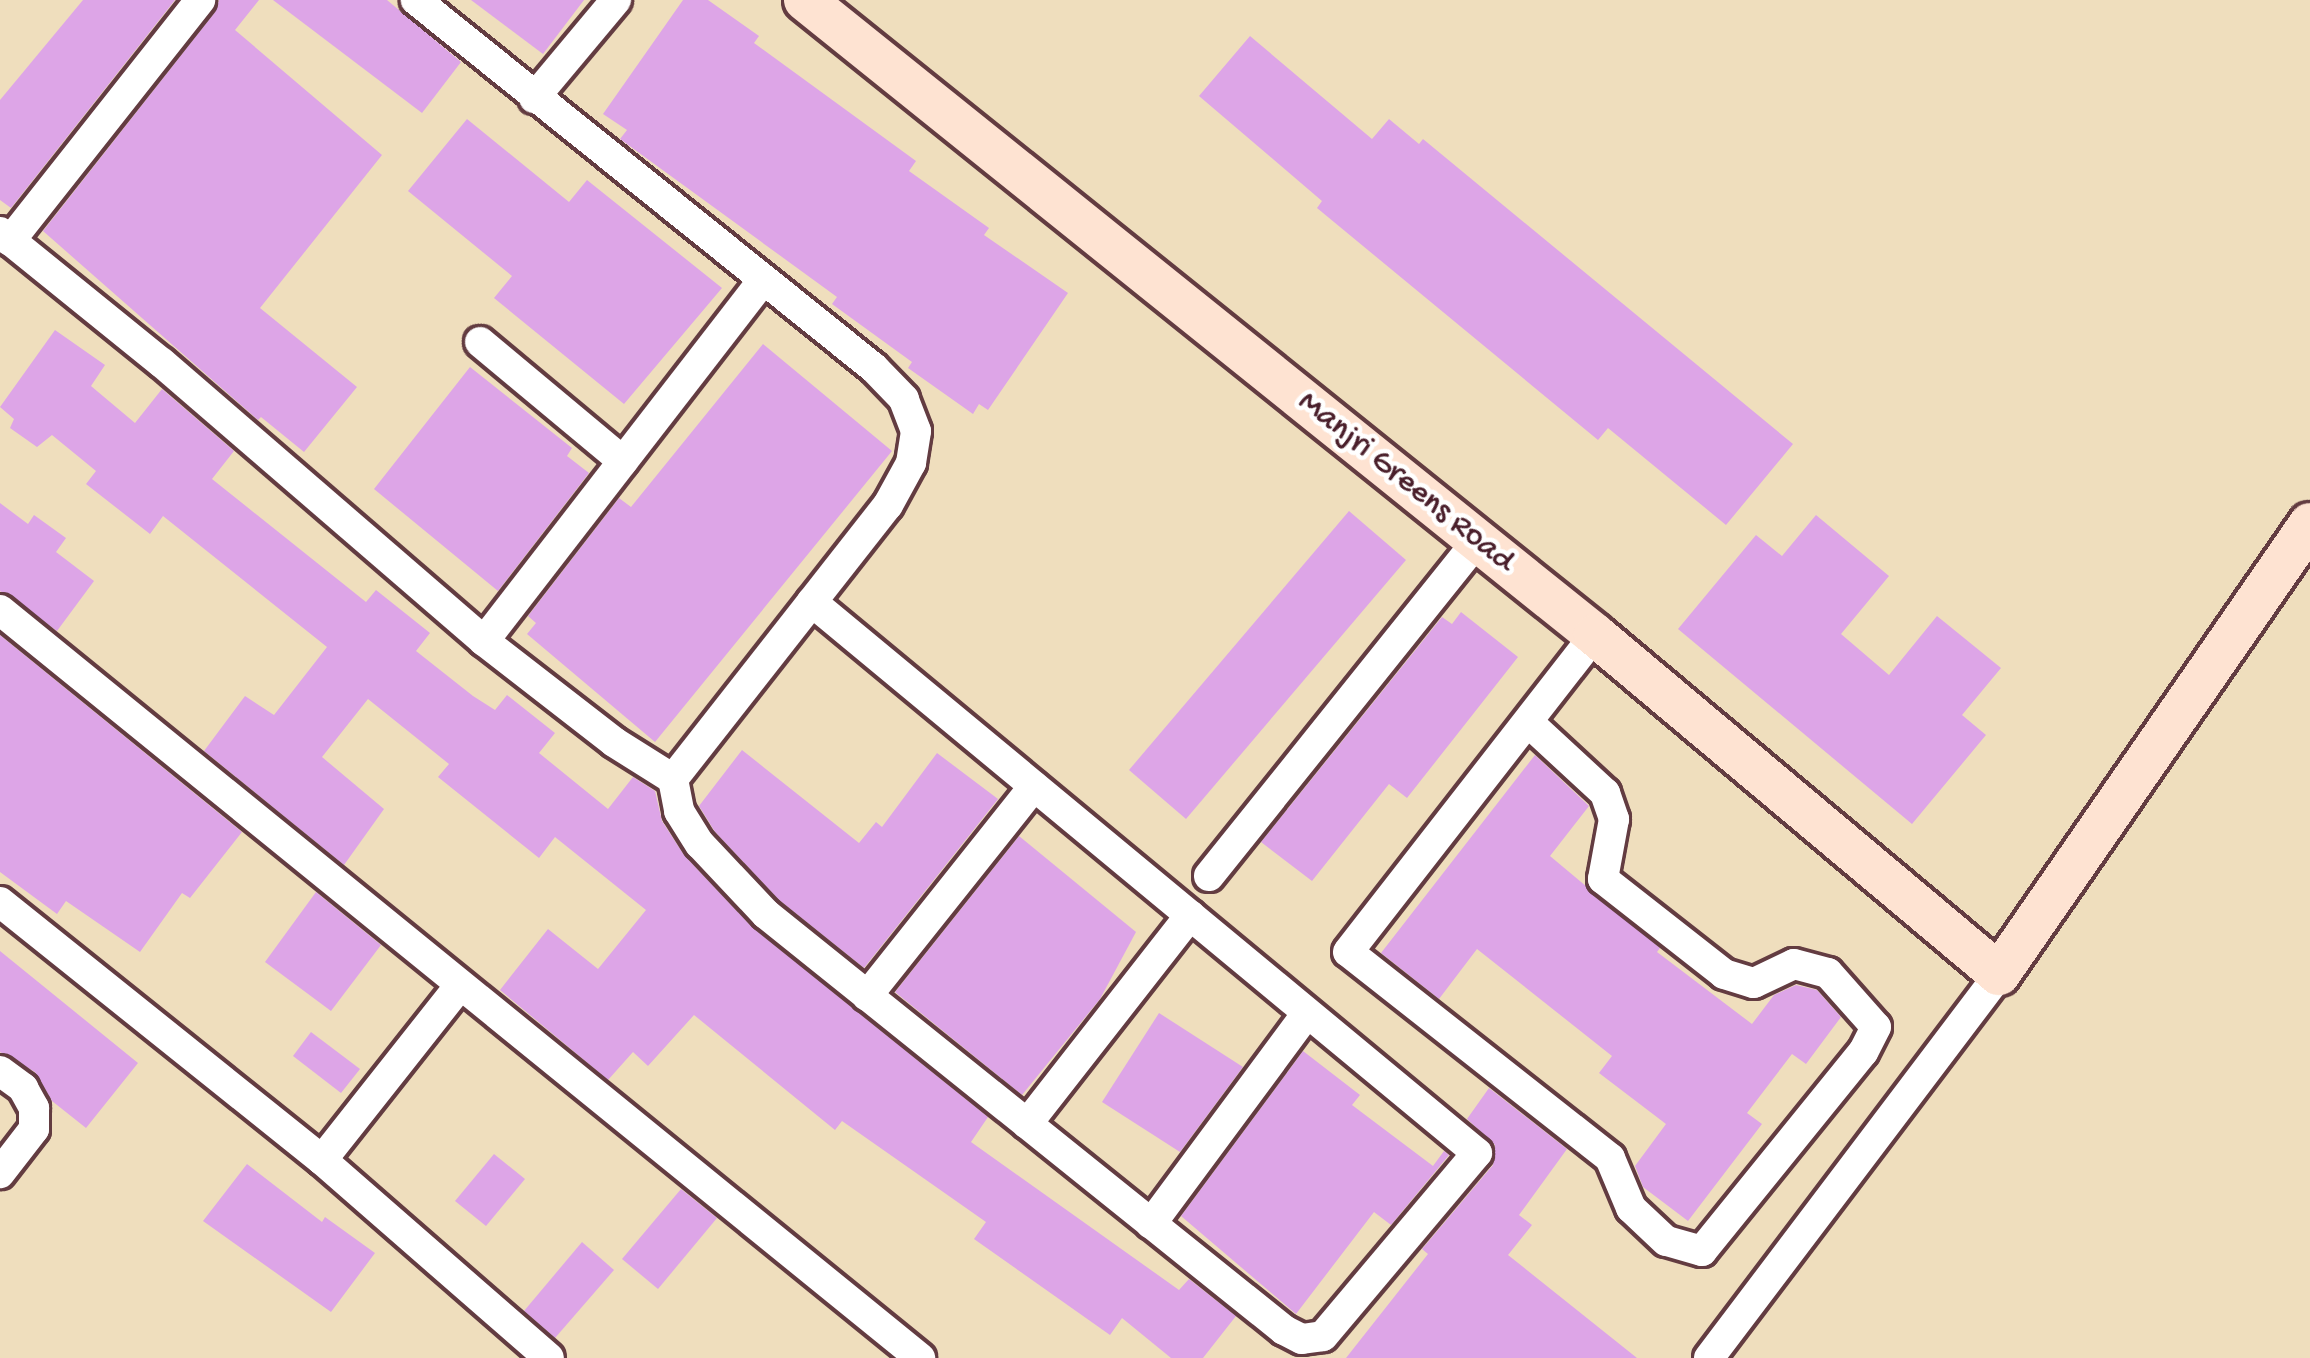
<!DOCTYPE html>
<style>
body{margin:0}
#map{position:relative;width:2310px;height:1358px;overflow:hidden;background:#efdebd;font-family:"Gochi Hand",sans-serif}
div>[style]{position:absolute}
[style*='--x']{left:calc(var(--x)*1px);top:calc(var(--y)*1px);width:calc(var(--w)*1px);rotate:calc(var(--a)*1deg)}
.building>*{inset:0;background:#dda5e7}
.roads{filter:drop-shadow(3px 0 #633c41) drop-shadow(-3px 0 #633c41) drop-shadow(0 3px #633c41) drop-shadow(0 -3px #633c41)}
.street>*{height:30px;margin:-15px;padding:0 15px;transform-origin:15px;border-radius:15px;background:#fff}
.secondary>*{height:42px;margin:-21px;padding:0 21px;transform-origin:21px;border-radius:21px;background:#fee3d2}
span{translate:-50% -50%;white-space:nowrap;text-align:center;line-height:1.15;-webkit-text-stroke:9px #fff;paint-order:stroke}
.street-label{font-size:33px;color:#4a1f2b}
</style>
<div id="map">
<div class="building">
<div style="clip-path:polygon(83px 0,175px 0,11px 208px,0 200px,0 100px)"></div>
<div style="clip-path:polygon(219px 0,259px 0,235px 30px,382px 155px,260px 308px,357px 387px,304px 452px,261px 417px,258px 420px,43px 231px,215px 12px)"></div>
<div style="clip-path:polygon(273px 0,387px 0,461px 62px,422px 113px)"></div>
<div style="clip-path:polygon(471px 0,584px 0,543px 54px)"></div>
<div style="clip-path:polygon(683px 0,708px 0,759px 36px,754px 43px,916px 161px,909px 171px,989px 228px,984px 235px,1068px 293px,988px 410px,979px 404px,973px 414px,908px 368px,912px 362px,832px 304px,837px 297px,620px 139px,627px 130px,603px 114px)"></div>
<div style="clip-path:polygon(1250px 36px,1372px 139px,1389px 119px,1419px 144px,1423px 139px,1793px 444px,1726px 525px,1608px 428px,1598px 440px,1317px 208px,1322px 201px,1199px 96px)"></div>
<div style="clip-path:polygon(467px 119px,569px 202px,587px 180px,722px 288px,624px 404px,494px 298px,512px 276px,408px 191px)"></div>
<div style="clip-path:polygon(55px 330px,105px 365px,91px 386px,135px 423px,162px 389px,234px 451px,212px 479px,366px 602px,376px 590px,430px 633px,416px 651px,473px 696px,495px 710px,507px 695px,555px 733px,539px 753px,608px 809px,633px 777px,655px 791px,662px 821px,684px 855px,752px 927px,988px 1117px,971px 1142px,1179px 1290px,1189px 1279px,1236px 1316px,1203px 1358px,1171px 1358px,1122px 1318px,1110px 1335px,974px 1239px,986px 1222px,842px 1121px,835px 1130px,694px 1015px,648px 1066px,633px 1052px,608px 1080px,500px 990px,548px 929px,598px 969px,646px 910px,555px 837px,539px 858px,438px 777px,449px 764px,368px 699px,322px 757px,384px 809px,344px 865px,204px 751px,245px 696px,274px 715px,327px 647px,163px 516px,150px 534px,86px 484px,96px 471px,52px 435px,37px 447px,10px 428px,14px 419px,0 407px)"></div>
<div style="clip-path:polygon(763px 344px,892px 451px,655px 742px,527px 634px,536px 623px,528px 616px,619px 498px,631px 507px)"></div>
<div style="clip-path:polygon(470px 367px,572px 448px,567px 456px,589px 473px,498px 591px,374px 489px)"></div>
<div style="clip-path:polygon(0 503px,28px 524px,34px 515px,66px 538px,56px 552px,94px 581px,57px 631px,0 591px)"></div>
<div style="clip-path:polygon(1349px 511px,1406px 560px,1186px 819px,1129px 770px)"></div>
<div style="clip-path:polygon(1816px 515px,1889px 576px,1841px 634px,1889px 675px,1937px 616px,2001px 668px,1962px 715px,1986px 735px,1912px 824px,1678px 629px,1756px 535px,1782px 556px)"></div>
<div style="clip-path:polygon(1461px 612px,1518px 657px,1407px 798px,1389px 784px,1312px 881px,1261px 842px,1442px 617px,1452px 624px)"></div>
<div style="clip-path:polygon(0 635px,242px 832px,190px 898px,182px 893px,140px 952px,66px 901px,57px 914px,0 872px)"></div>
<div style="clip-path:polygon(742px 750px,859px 843px,876px 822px,882px 827px,937px 753px,998px 799px,864px 968px,779px 900px,715px 832px,699px 806px)"></div>
<div style="clip-path:polygon(1535px 755px,1589px 806px,1550px 856px,1660px 948px,1657px 952px,1752px 1024px,1774px 995px,1796px 985px,1817px 990px,1841px 1017px,1806px 1064px,1792px 1054px,1747px 1113px,1762px 1124px,1688px 1221px,1643px 1187px,1635px 1166px,1666px 1124px,1599px 1073px,1612px 1056px,1477px 949px,1439px 999px,1381px 953px)"></div>
<div style="clip-path:polygon(1019px 836px,1136px 932px,1100px 999px,1022px 1095px,895px 992px)"></div>
<div style="clip-path:polygon(316px 892px,381px 945px,331px 1011px,265px 962px)"></div>
<div style="clip-path:polygon(0 951px,138px 1063px,86px 1128px,52px 1101px,35px 1072px,0 1052px)"></div>
<div style="clip-path:polygon(1159px 1013px,1243px 1067px,1180px 1152px,1102px 1102px)"></div>
<div style="clip-path:polygon(311px 1032px,360px 1069px,341px 1093px,293px 1056px)"></div>
<div style="clip-path:polygon(1303px 1051px,1360px 1095px,1352px 1105px,1433px 1166px,1444px 1151px,1449px 1155px,1391px 1225px,1374px 1212px,1296px 1314px,1181px 1216px)"></div>
<div style="clip-path:polygon(1489px 1088px,1567px 1149px,1519px 1215px,1532px 1225px,1508px 1255px,1637px 1358px,1346px 1358px,1428px 1254px,1422px 1249px,1493px 1165px,1495px 1145px,1467px 1119px)"></div>
<div style="clip-path:polygon(494px 1154px,525px 1179px,486px 1226px,455px 1201px)"></div>
<div style="clip-path:polygon(247px 1164px,322px 1222px,325px 1217px,375px 1253px,331px 1312px,203px 1221px)"></div>
<div style="clip-path:polygon(681px 1189px,717px 1218px,658px 1289px,622px 1259px)"></div>
<div style="clip-path:polygon(582px 1242px,614px 1270px,555px 1338px,524px 1311px)"></div>
</div>
<div class="roads">
<div class="street">
<div style="--x:534;--y:98;--w:128;--a:-50.1"></div>
<div style="--x:0;--y:232;--w:208;--a:39"></div>
<div style="--x:162;--y:363;--w:425;--a:40.8"></div>
<div style="--x:484;--y:641;--w:165;--a:37.8"></div>
<div style="--x:614;--y:742;--w:70;--a:32.1"></div>
<div style="--x:673;--y:779;--w:348;--a:-51.9"></div>
<div style="--x:888;--y:505;--w:48;--a:-61.3"></div>
<div style="--x:911;--y:463;--w:32;--a:-81"></div>
<div style="--x:916;--y:431;--w:34;--a:-111"></div>
<div style="--x:904;--y:399;--w:43;--a:-134.1"></div>
<div style="--x:874;--y:368;--w:588;--a:-141.22"></div>
<div style="--x:10;--y:241;--w:307;--a:-51.7"></div>
<div style="--x:480;--y:342;--w:186;--a:39.8"></div>
<div style="--x:0;--y:610;--w:1186;--a:39.11"></div>
<div style="--x:484;--y:641;--w:456;--a:-52.3"></div>
<div style="--x:1528;--y:722;--w:105;--a:42.7"></div>
<div style="--x:1605;--y:793;--w:28;--a:71"></div>
<div style="--x:1614;--y:819;--w:61;--a:100.4"></div>
<div style="--x:1603;--y:879;--w:154;--a:38.1"></div>
<div style="--x:1724;--y:974;--w:31;--a:17"></div>
<div style="--x:1754;--y:983;--w:44;--a:-25.4"></div>
<div style="--x:1794;--y:964;--w:35;--a:15"></div>
<div style="--x:1828;--y:973;--w:72;--a:48.4"></div>
<div style="--x:1876;--y:1027;--w:28;--a:117"></div>
<div style="--x:1863;--y:1052;--w:256;--a:129"></div>
<div style="--x:1702;--y:1251;--w:37;--a:-164"></div>
<div style="--x:1666;--y:1241;--w:48;--a:-136.7"></div>
<div style="--x:1631;--y:1208;--w:54;--a:-112.8"></div>
<div style="--x:1610;--y:1158;--w:333;--a:-141.8"></div>
<div style="--x:1348;--y:952;--w:402;--a:-52.1"></div>
<div style="--x:673;--y:779;--w:33;--a:79"></div>
<div style="--x:679;--y:811;--w:39;--a:58"></div>
<div style="--x:700;--y:844;--w:96;--a:46.7"></div>
<div style="--x:766;--y:914;--w:664;--a:38.77"></div>
<div style="--x:1284;--y:1330;--w:20;--a:27"></div>
<div style="--x:1302;--y:1339;--w:21;--a:-8"></div>
<div style="--x:1323;--y:1336;--w:239;--a:-49.9"></div>
<div style="--x:1477;--y:1153;--w:864;--a:-140.36"></div>
<div style="--x:1209;--y:876;--w:428;--a:-51.3"></div>
<div style="--x:0;--y:902;--w:413;--a:38.7"></div>
<div style="--x:322;--y:1160;--w:301;--a:41.1"></div>
<div style="--x:867;--y:996;--w:268;--a:-51.5"></div>
<div style="--x:0;--y:1071;--w:29;--a:36"></div>
<div style="--x:23;--y:1088;--w:23;--a:61"></div>
<div style="--x:34;--y:1108;--w:21;--a:90"></div>
<div style="--x:34;--y:1129;--w:56;--a:127.7"></div>
<div style="--x:1027;--y:1124;--w:265;--a:-52"></div>
<div style="--x:322;--y:1160;--w:223;--a:-51.7"></div>
<div style="--x:1151;--y:1224;--w:262;--a:-53.5"></div>
<div style="--x:1709;--y:1358;--w:481;--a:-52.9"></div>
</div>
<div class="secondary">
<div style="--x:805;--y:0;--w:1014;--a:38.79"></div>
<div style="--x:1595;--y:635;--w:527;--a:40"></div>
<div style="--x:1999;--y:974;--w:547;--a:-55.35"></div>
</div>
</div>
<div class="street-label">
<span style="left:1405px;top:483px;rotate:39deg">Manjri Greens Road</span>
</div>
</div>
